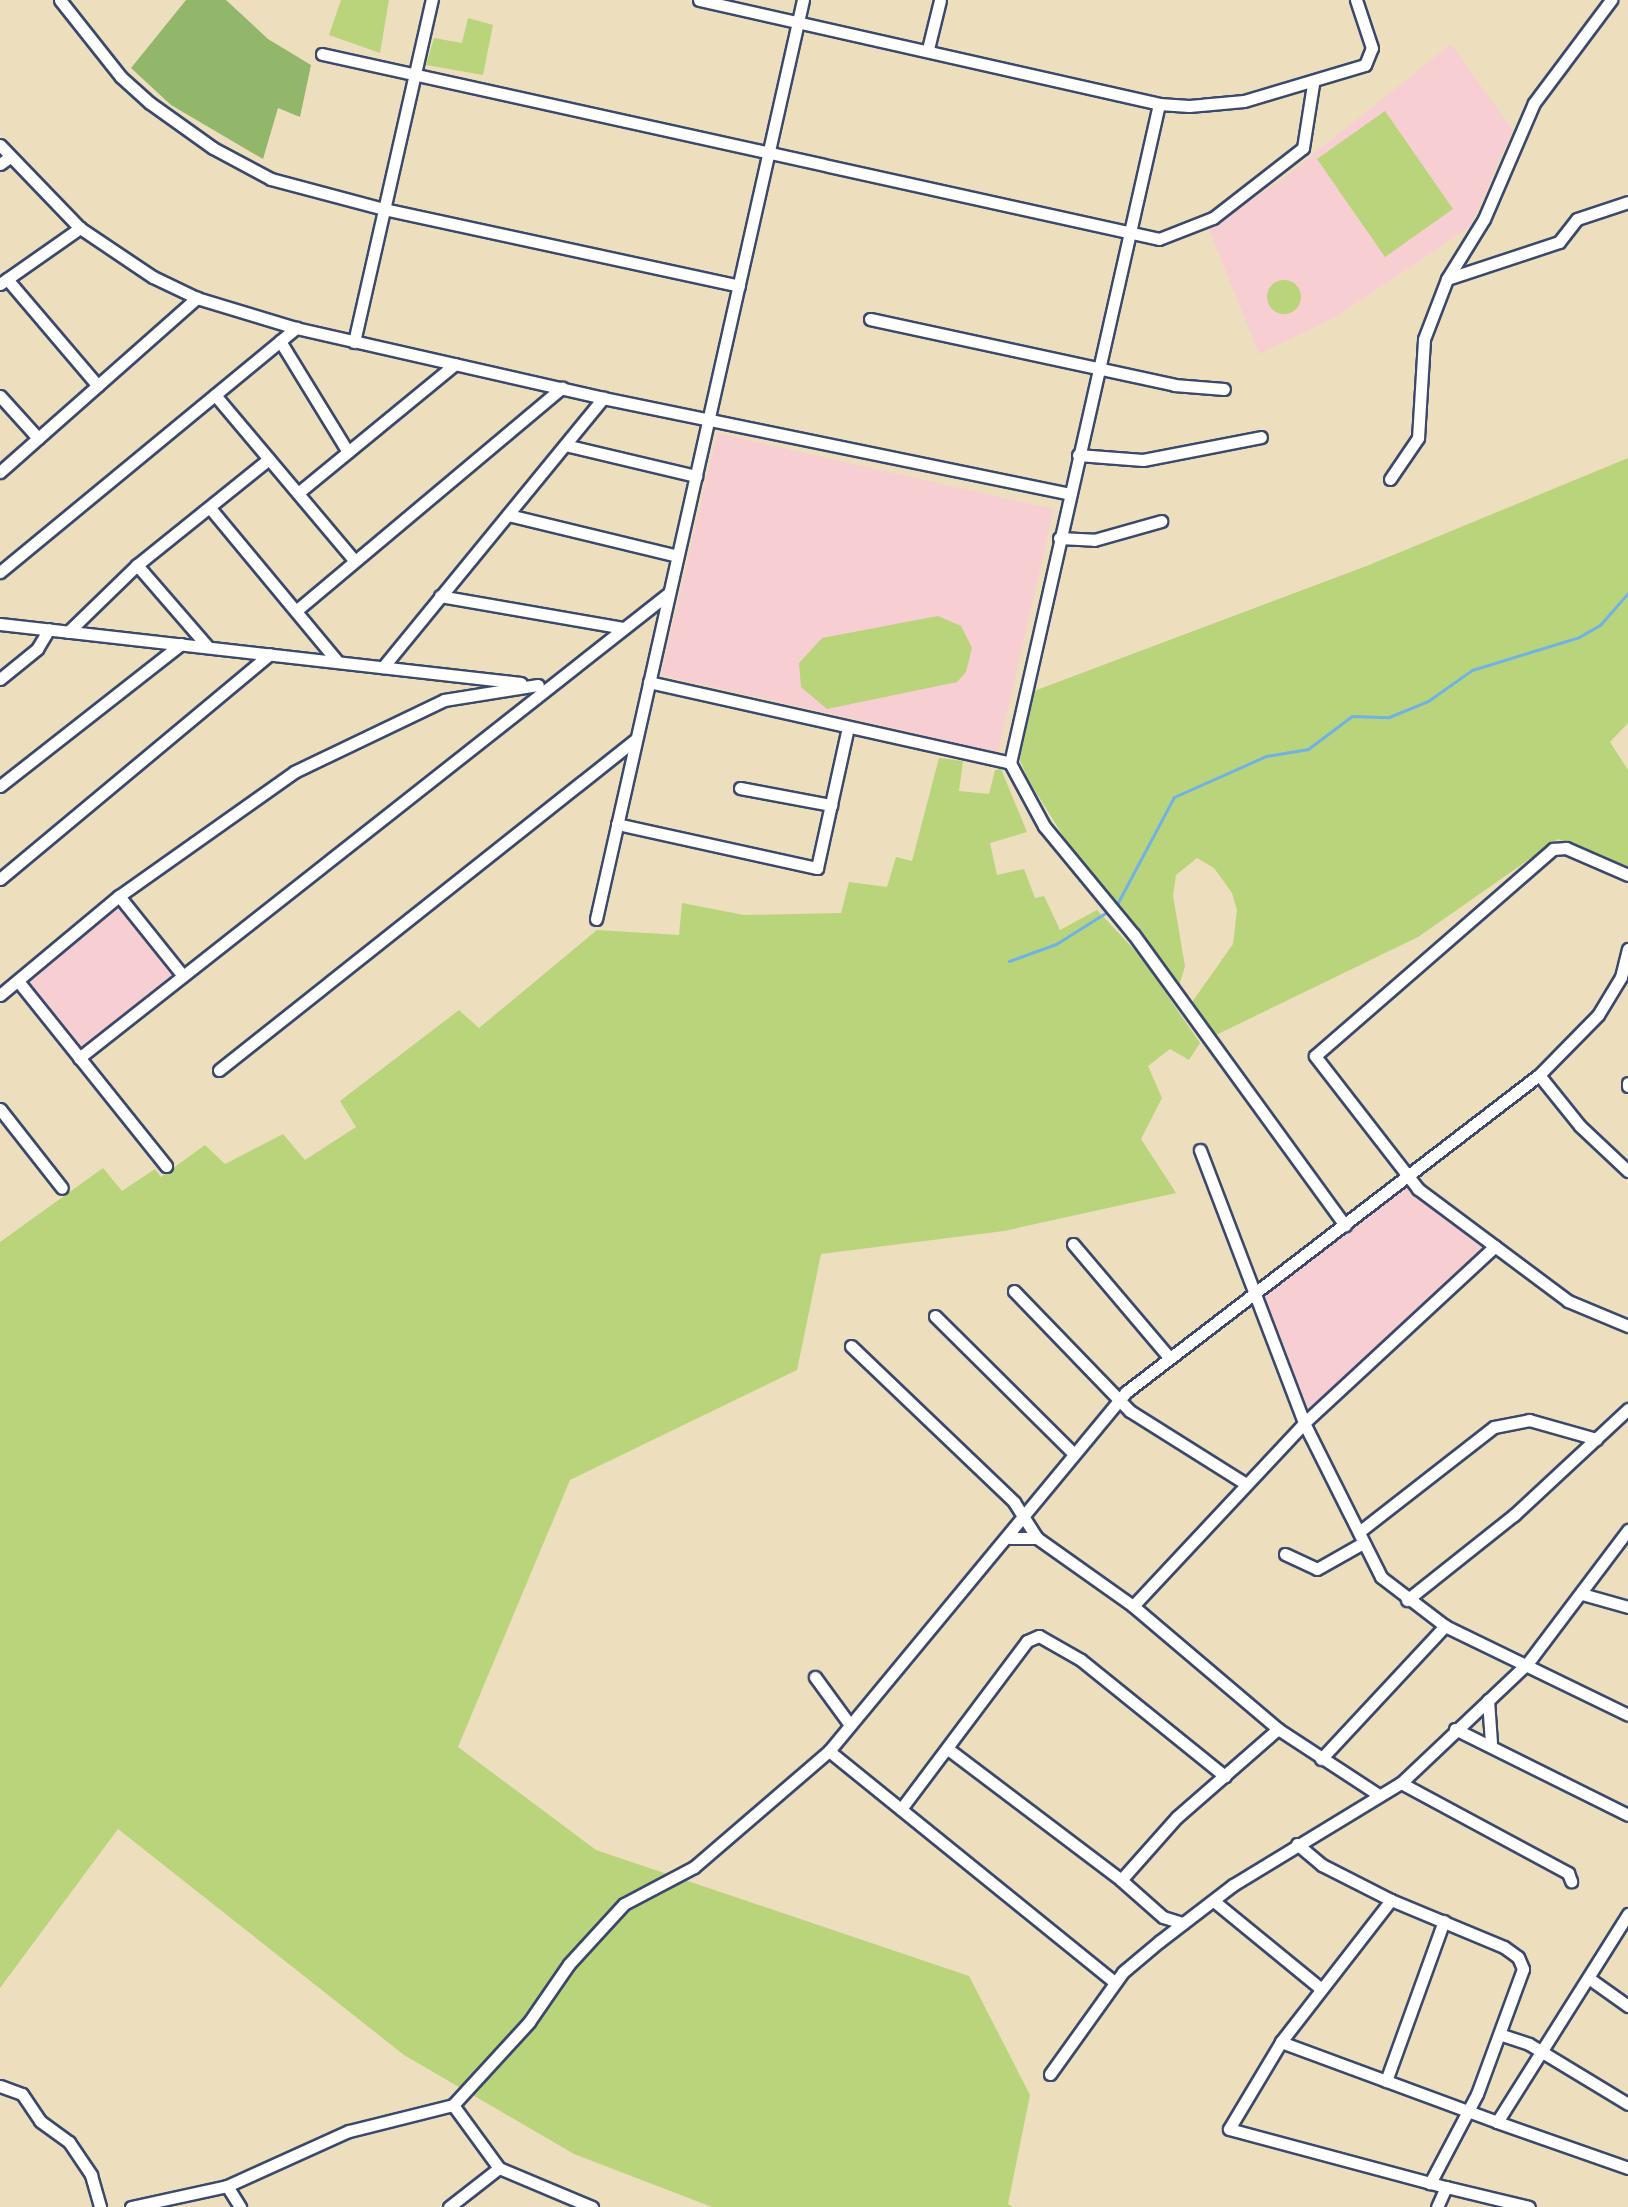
<!DOCTYPE html>
<style>
body{margin:0}
#map{position:relative;width:1628px;height:2207px;overflow:hidden;background:#eddfbe;font-family:"IM FELL English",serif}
div>[style]{position:absolute}
[style*='--x']{left:calc(var(--x)*1px);top:calc(var(--y)*1px);width:calc(var(--w)*1px);rotate:calc(var(--a)*1deg)}
.built>*{inset:0;background:#f7cfd2}
.green>*{inset:0;background:#b9d47a}
.round{border-radius:50%}
.forest>*{inset:0;background:#92b66a}
.stream>*{height:3px;margin:-1.5px;padding:0 1.5px;transform-origin:1.5px;border-radius:1.5px;background:#70b2e5}
.roads{filter:drop-shadow(2px 0 #3a496c) drop-shadow(-2px 0 #3a496c) drop-shadow(0 2px #3a496c) drop-shadow(0 -2px #3a496c)}
.minor>*{height:11px;margin:-5.5px;padding:0 5.5px;transform-origin:5.5px;border-radius:5.5px;background:#fff}
span{translate:-50% -50%;white-space:nowrap;text-align:center;line-height:1.15;-webkit-text-stroke:7px #f6f6f2;paint-order:stroke}
</style>
<div id="map">
<div class="built">
<div style="clip-path:polygon(1451px 44px,1513px 130px,1470px 227px,1337px 316px,1259px 354px,1209px 230px,1286px 176px)"></div>
<div style="clip-path:polygon(717px 433px,1054px 509px,998px 752px,661px 675px)"></div>
<div style="clip-path:polygon(117px 906px,173px 975px,81px 1050px,25px 981px)"></div>
<div style="clip-path:polygon(1404px 1182px,1487px 1245px,1309px 1410px,1260px 1296px)"></div>
</div>
<div class="green">
<div style="clip-path:polygon(341px 0,389px 0,380px 53px,329px 35px)"></div>
<div style="clip-path:polygon(468px 18px,493px 25px,483px 75px,426px 65px,434px 38px,462px 43px)"></div>
<div style="clip-path:polygon(1385px 111px,1453px 209px,1385px 257px,1317px 159px)"></div>
<div class="round" style="left:1267px;top:280px;width:34px;height:34px"></div>
<div style="clip-path:polygon(1628px 458px,1628px 723px,1610px 742px,1628px 770px,1628px 867px,1558px 839px,1418px 937px,1214px 1036px,1190px 1005px,1233px 944px,1237px 910px,1232px 893px,1214px 868px,1197px 858px,1176px 875px,1173px 896px,1185px 966px,1178px 989px,1125px 911px,1067px 842px,1029px 781px,1018px 756px,1034px 691px,1369px 565px)"></div>
<div style="clip-path:polygon(938px 616px,961px 626px,972px 648px,966px 672px,957px 682px,827px 709px,801px 687px,799px 663px,822px 638px)"></div>
<div style="clip-path:polygon(939px 758px,963px 761px,959px 791px,989px 794px,995px 770px,1001px 769px,1027px 832px,990px 843px,997px 875px,1024px 869px,1035px 898px,1044px 896px,1060px 930px,1097px 910px,1141px 957px,1200px 1043px,1189px 1060px,1170px 1049px,1148px 1066px,1162px 1098px,1141px 1139px,1176px 1193px,1004px 1231px,821px 1254px,797px 1370px,570px 1480px,458px 1747px,596px 1850px,969px 1976px,1030px 2095px,1008px 2204px,1013px 2207px,712px 2207px,574px 2154px,404px 2055px,118px 1829px,0 1988px,0 1242px,103px 1168px,122px 1191px,155px 1169px,161px 1177px,205px 1145px,225px 1164px,283px 1134px,305px 1160px,356px 1127px,340px 1101px,459px 1010px,479px 1028px,597px 930px,679px 935px,682px 903px,744px 915px,841px 913px,849px 882px,887px 887px,896px 857px,912px 861px)"></div>
</div>
<div class="forest">
<div style="clip-path:polygon(186px 0,226px 0,268px 39px,311px 65px,300px 117px,278px 108px,263px 159px,171px 105px,131px 68px)"></div>
</div>
<div class="stream">
<div style="--x:1116;--y:906;--w:123;--a:-62"></div>
<div style="--x:1174;--y:797;--w:101;--a:-24"></div>
<div style="--x:1266;--y:756;--w:43;--a:-9.5"></div>
<div style="--x:1308;--y:749;--w:55;--a:-36.9"></div>
<div style="--x:1352;--y:716;--w:37;--a:2"></div>
<div style="--x:1389;--y:717;--w:42;--a:-22.3"></div>
<div style="--x:1428;--y:701;--w:54;--a:-35.2"></div>
<div style="--x:1472;--y:670;--w:112;--a:-17.1"></div>
<div style="--x:1579;--y:637;--w:24;--a:-30"></div>
<div style="--x:1600;--y:625;--w:43;--a:-48.8"></div>
<div style="--x:1009;--y:961;--w:50;--a:-19.9"></div>
<div style="--x:1056;--y:944;--w:64;--a:-32.2"></div>
</div>
<div class="roads">
<div class="minor">
<div style="--x:60;--y:0;--w:98;--a:51.6"></div>
<div style="--x:121;--y:77;--w:39;--a:42"></div>
<div style="--x:150;--y:103;--w:77;--a:35.5"></div>
<div style="--x:213;--y:148;--w:66;--a:28.1"></div>
<div style="--x:271;--y:179;--w:117;--a:14.9"></div>
<div style="--x:384;--y:209;--w:363;--a:12.2"></div>
<div style="--x:699;--y:0;--w:472;--a:12.7"></div>
<div style="--x:1159;--y:104;--w:30;--a:4"></div>
<div style="--x:1189;--y:106;--w:55;--a:-5.2"></div>
<div style="--x:1244;--y:101;--w:126;--a:-16.6"></div>
<div style="--x:1365;--y:65;--w:18;--a:-68"></div>
<div style="--x:1372;--y:48;--w:51;--a:-108.4"></div>
<div style="--x:928;--y:49;--w:50;--a:-76.2"></div>
<div style="--x:322;--y:54;--w:857;--a:12.46"></div>
<div style="--x:1159;--y:239;--w:58;--a:-21.3"></div>
<div style="--x:1213;--y:218;--w:114;--a:-37.9"></div>
<div style="--x:1303;--y:148;--w:65;--a:-81.1"></div>
<div style="--x:1159;--y:104;--w:676;--a:102.74"></div>
<div style="--x:1010;--y:763;--w:72;--a:61.6"></div>
<div style="--x:1044;--y:826;--w:141;--a:50.5"></div>
<div style="--x:1134;--y:935;--w:359;--a:54"></div>
<div style="--x:0;--y:145;--w:115;--a:46.1"></div>
<div style="--x:80;--y:228;--w:88;--a:33.9"></div>
<div style="--x:153;--y:277;--w:49;--a:25.5"></div>
<div style="--x:197;--y:298;--w:103;--a:16.9"></div>
<div style="--x:296;--y:328;--w:315;--a:12.8"></div>
<div style="--x:603;--y:398;--w:476;--a:11.6"></div>
<div style="--x:0;--y:164;--w:12;--a:-35"></div>
<div style="--x:7;--y:279;--w:140;--a:49.6"></div>
<div style="--x:1447;--y:279;--w:118;--a:-18.3"></div>
<div style="--x:1559;--y:242;--w:29;--a:-52"></div>
<div style="--x:1577;--y:219;--w:54;--a:-18.4"></div>
<div style="--x:0;--y:284;--w:98;--a:-35"></div>
<div style="--x:870;--y:319;--w:311;--a:12.2"></div>
<div style="--x:1174;--y:385;--w:50;--a:4.6"></div>
<div style="--x:280;--y:341;--w:130;--a:58.5"></div>
<div style="--x:354;--y:342;--w:351;--a:-77.2"></div>
<div style="--x:215;--y:395;--w:217;--a:49.9"></div>
<div style="--x:0;--y:396;--w:57;--a:47.9"></div>
<div style="--x:565;--y:445;--w:135;--a:13.3"></div>
<div style="--x:1078;--y:455;--w:65;--a:4.4"></div>
<div style="--x:1143;--y:460;--w:120;--a:-11"></div>
<div style="--x:0;--y:472;--w:263;--a:-41.5"></div>
<div style="--x:1390;--y:479;--w:50;--a:-55.7"></div>
<div style="--x:1418;--y:438;--w:99;--a:-86.5"></div>
<div style="--x:1424;--y:339;--w:64;--a:-69"></div>
<div style="--x:1447;--y:279;--w:70;--a:-58.3"></div>
<div style="--x:1484;--y:219;--w:126;--a:-66.7"></div>
<div style="--x:1534;--y:103;--w:129;--a:-53.2"></div>
<div style="--x:298;--y:493;--w:203;--a:-39.4"></div>
<div style="--x:210;--y:508;--w:200;--a:50.3"></div>
<div style="--x:508;--y:515;--w:174;--a:13.6"></div>
<div style="--x:1059;--y:538;--w:35;--a:3"></div>
<div style="--x:1094;--y:540;--w:70;--a:-15.8"></div>
<div style="--x:137;--y:565;--w:108;--a:49.1"></div>
<div style="--x:0;--y:572;--w:384;--a:-39.5"></div>
<div style="--x:440;--y:596;--w:186;--a:9.9"></div>
<div style="--x:297;--y:610;--w:346;--a:-40"></div>
<div style="--x:0;--y:624;--w:524;--a:6.46"></div>
<div style="--x:68;--y:632;--w:96;--a:-44.2"></div>
<div style="--x:137;--y:565;--w:169;--a:-38.8"></div>
<div style="--x:383;--y:667;--w:348;--a:-50.7"></div>
<div style="--x:0;--y:679;--w:48;--a:-39"></div>
<div style="--x:37;--y:649;--w:23;--a:-59"></div>
<div style="--x:649;--y:682;--w:370;--a:12.6"></div>
<div style="--x:0;--y:786;--w:230;--a:-38.1"></div>
<div style="--x:740;--y:788;--w:93;--a:10.6"></div>
<div style="--x:617;--y:824;--w:205;--a:12.4"></div>
<div style="--x:817;--y:868;--w:144;--a:-77.6"></div>
<div style="--x:1628;--y:875;--w:68;--a:-156.5"></div>
<div style="--x:1566;--y:848;--w:13;--a:176"></div>
<div style="--x:1553;--y:849;--w:315;--a:139"></div>
<div style="--x:1315;--y:1056;--w:168;--a:52.2"></div>
<div style="--x:1418;--y:1189;--w:187;--a:36.7"></div>
<div style="--x:1568;--y:1301;--w:65;--a:22.6"></div>
<div style="--x:0;--y:879;--w:351;--a:-39.8"></div>
<div style="--x:119;--y:896;--w:102;--a:51.3"></div>
<div style="--x:596;--y:919;--w:942;--a:-77.31"></div>
<div style="--x:18;--y:981;--w:237;--a:51.3"></div>
<div style="--x:0;--y:995;--w:155;--a:-39.8"></div>
<div style="--x:119;--y:896;--w:214;--a:-35.3"></div>
<div style="--x:294;--y:772;--w:166;--a:-25.6"></div>
<div style="--x:444;--y:700;--w:95;--a:-9.1"></div>
<div style="--x:79;--y:1058;--w:751;--a:-38.24"></div>
<div style="--x:219;--y:1070;--w:532;--a:-38.44"></div>
<div style="--x:1539;--y:1075;--w:65;--a:51.2"></div>
<div style="--x:1580;--y:1126;--w:66;--a:43.2"></div>
<div style="--x:1628;--y:1083;--w:3;--a:90"></div>
<div style="--x:0;--y:1109;--w:100;--a:51.9"></div>
<div style="--x:1200;--y:1150;--w:292;--a:69.1"></div>
<div style="--x:1304;--y:1423;--w:172;--a:63.4"></div>
<div style="--x:1381;--y:1577;--w:81;--a:37.4"></div>
<div style="--x:1445;--y:1626;--w:203;--a:25.9"></div>
<div style="--x:1073;--y:1244;--w:147;--a:49.7"></div>
<div style="--x:1014;--y:1291;--w:167;--a:46"></div>
<div style="--x:1130;--y:1411;--w:137;--a:32.2"></div>
<div style="--x:935;--y:1316;--w:194;--a:44.8"></div>
<div style="--x:851;--y:1346;--w:226;--a:43.7"></div>
<div style="--x:1014;--y:1502;--w:43;--a:57.4"></div>
<div style="--x:1359;--y:1532;--w:171;--a:-37.9"></div>
<div style="--x:1494;--y:1427;--w:36;--a:-11"></div>
<div style="--x:1529;--y:1420;--w:70;--a:15.8"></div>
<div style="--x:1010;--y:1538;--w:27;--a:0"></div>
<div style="--x:1037;--y:1538;--w:118;--a:35.3"></div>
<div style="--x:1133;--y:1606;--w:190;--a:40.3"></div>
<div style="--x:1278;--y:1729;--w:121;--a:33.2"></div>
<div style="--x:1285;--y:1554;--w:35;--a:25"></div>
<div style="--x:1317;--y:1569;--w:53;--a:-29.5"></div>
<div style="--x:1582;--y:1594;--w:48;--a:15.8"></div>
<div style="--x:1407;--y:1600;--w:137;--a:-38.5"></div>
<div style="--x:1514;--y:1515;--w:156;--a:-42.9"></div>
<div style="--x:1133;--y:1606;--w:250;--a:-46.9"></div>
<div style="--x:1304;--y:1423;--w:260;--a:-42.8"></div>
<div style="--x:815;--y:1677;--w:59;--a:53.9"></div>
<div style="--x:1488;--y:1700;--w:43;--a:86"></div>
<div style="--x:1455;--y:1729;--w:193;--a:26.4"></div>
<div style="--x:948;--y:1749;--w:217;--a:37.1"></div>
<div style="--x:1121;--y:1880;--w:84;--a:-48.4"></div>
<div style="--x:1177;--y:1817;--w:134;--a:-41.1"></div>
<div style="--x:829;--y:1751;--w:368;--a:39"></div>
<div style="--x:1321;--y:1759;--w:182;--a:-47"></div>
<div style="--x:1401;--y:1783;--w:190;--a:28.3"></div>
<div style="--x:1568;--y:1873;--w:9;--a:69"></div>
<div style="--x:901;--y:1809;--w:210;--a:-53.1"></div>
<div style="--x:1027;--y:1641;--w:13;--a:-23"></div>
<div style="--x:1039;--y:1636;--w:48;--a:29.7"></div>
<div style="--x:1081;--y:1660;--w:185;--a:38.9"></div>
<div style="--x:1297;--y:1844;--w:33;--a:40"></div>
<div style="--x:1322;--y:1865;--w:77;--a:26.9"></div>
<div style="--x:1391;--y:1900;--w:122;--a:22.6"></div>
<div style="--x:1504;--y:1947;--w:17;--a:36"></div>
<div style="--x:1518;--y:1957;--w:13;--a:67"></div>
<div style="--x:1523;--y:1969;--w:133;--a:110.2"></div>
<div style="--x:1477;--y:2094;--w:101;--a:117.8"></div>
<div style="--x:1121;--y:1880;--w:56;--a:41.4"></div>
<div style="--x:1163;--y:1917;--w:21;--a:17"></div>
<div style="--x:1391;--y:1900;--w:180;--a:127.8"></div>
<div style="--x:1281;--y:2042;--w:101;--a:120.9"></div>
<div style="--x:1229;--y:2129;--w:225;--a:15"></div>
<div style="--x:1446;--y:2187;--w:22;--a:114"></div>
<div style="--x:1215;--y:1902;--w:134;--a:39.3"></div>
<div style="--x:1590;--y:1979;--w:47;--a:35.4"></div>
<div style="--x:1502;--y:2035;--w:28;--a:18"></div>
<div style="--x:1529;--y:2044;--w:116;--a:31.2"></div>
<div style="--x:1281;--y:2042;--w:230;--a:20.3"></div>
<div style="--x:1497;--y:2122;--w:246;--a:-57.8"></div>
<div style="--x:1050;--y:2074;--w:125;--a:-54.4"></div>
<div style="--x:1123;--y:1972;--w:48;--a:-40"></div>
<div style="--x:1160;--y:1941;--w:92;--a:-37.5"></div>
<div style="--x:1233;--y:1885;--w:197;--a:-31.3"></div>
<div style="--x:1401;--y:1783;--w:173;--a:-43.4"></div>
<div style="--x:1527;--y:1664;--w:168;--a:-53"></div>
<div style="--x:1386;--y:2081;--w:170;--a:-70.1"></div>
<div style="--x:0;--y:2086;--w:23;--a:20"></div>
<div style="--x:22;--y:2094;--w:32;--a:56"></div>
<div style="--x:40;--y:2121;--w:36;--a:36"></div>
<div style="--x:69;--y:2142;--w:40;--a:56"></div>
<div style="--x:91;--y:2175;--w:33;--a:74"></div>
<div style="--x:453;--y:2105;--w:78;--a:53.9"></div>
<div style="--x:499;--y:2168;--w:101;--a:22.8"></div>
<div style="--x:1497;--y:2122;--w:139;--a:19.3"></div>
<div style="--x:227;--y:2186;--w:25;--a:58"></div>
<div style="--x:1446;--y:2187;--w:85;--a:13.5"></div>
<div style="--x:131;--y:2207;--w:98;--a:-12.3"></div>
<div style="--x:227;--y:2186;--w:134;--a:-24.3"></div>
<div style="--x:349;--y:2131;--w:107;--a:-14"></div>
<div style="--x:453;--y:2105;--w:113;--a:-47.5"></div>
<div style="--x:529;--y:2022;--w:70;--a:-55.4"></div>
<div style="--x:569;--y:1964;--w:81;--a:-47.5"></div>
<div style="--x:624;--y:1904;--w:79;--a:-27.9"></div>
<div style="--x:694;--y:1867;--w:178;--a:-40.7"></div>
<div style="--x:829;--y:1751;--w:466;--a:-50.4"></div>
<div style="--x:1126;--y:1392;--w:521;--a:-37.51"></div>
<div style="--x:1539;--y:1075;--w:84;--a:-45.5"></div>
<div style="--x:1598;--y:1015;--w:44;--a:-58.8"></div>
<div style="--x:1621;--y:977;--w:29;--a:-76"></div>
<div style="--x:449;--y:2207;--w:63;--a:-38"></div>
</div>
</div>
</div>
